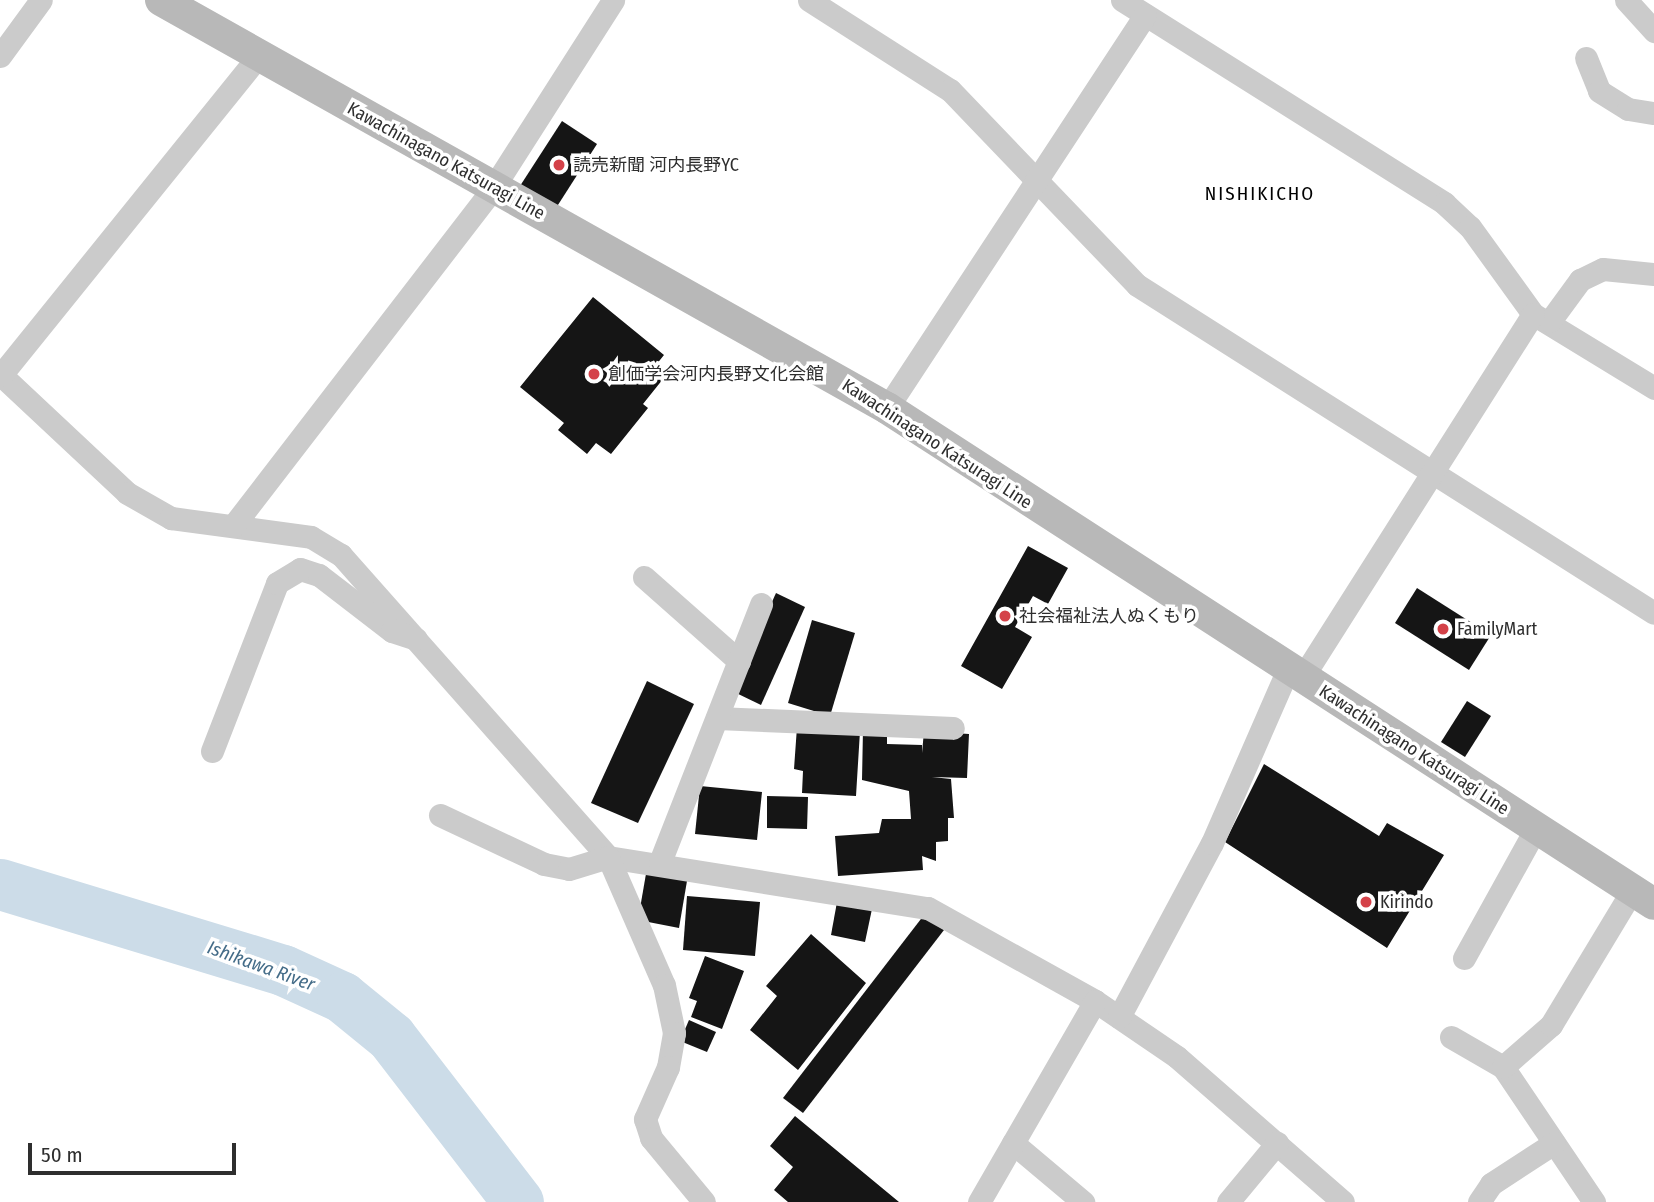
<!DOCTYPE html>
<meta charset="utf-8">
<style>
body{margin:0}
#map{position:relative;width:1654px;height:1202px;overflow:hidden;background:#fff;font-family:"Fira Sans Condensed","Noto Sans JP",sans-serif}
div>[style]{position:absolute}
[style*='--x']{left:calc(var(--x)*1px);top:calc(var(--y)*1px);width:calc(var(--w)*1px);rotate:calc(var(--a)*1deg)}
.river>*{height:51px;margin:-25.5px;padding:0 25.5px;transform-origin:25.5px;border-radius:25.5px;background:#ccdce8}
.building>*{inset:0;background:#151515}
.street>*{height:23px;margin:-11.5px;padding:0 11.5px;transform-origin:11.5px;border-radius:11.5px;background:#cbcbcb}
.secondary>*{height:32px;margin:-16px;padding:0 16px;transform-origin:16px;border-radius:16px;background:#b8b8b8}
.dots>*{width:19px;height:19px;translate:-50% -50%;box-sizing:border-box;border:4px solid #fff;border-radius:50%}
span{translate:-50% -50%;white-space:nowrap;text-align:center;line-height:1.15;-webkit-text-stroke:7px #fff;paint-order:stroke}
.street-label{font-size:18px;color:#2e2e2e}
.poi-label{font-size:18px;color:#2e2e2e}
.left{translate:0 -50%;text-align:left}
.neighbourhood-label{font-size:19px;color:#000;letter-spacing:2px}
.water-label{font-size:19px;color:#446c88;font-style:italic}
.scale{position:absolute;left:28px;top:1143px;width:208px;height:32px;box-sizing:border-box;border:4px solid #2e2e2e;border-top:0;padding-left:9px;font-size:21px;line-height:24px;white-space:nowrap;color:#2e2e2e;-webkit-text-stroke:5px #fff;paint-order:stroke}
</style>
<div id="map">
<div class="river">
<div style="--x:0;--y:884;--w:296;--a:16.9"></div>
<div style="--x:283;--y:970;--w:65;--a:24.6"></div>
<div style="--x:342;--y:997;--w:63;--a:39.2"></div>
<div style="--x:391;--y:1037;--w:208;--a:52.4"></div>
</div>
<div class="building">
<div style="clip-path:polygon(562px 121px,597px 144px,556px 208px,520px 186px)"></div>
<div style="clip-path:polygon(593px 297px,664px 355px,652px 370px,663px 379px,643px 404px,648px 408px,611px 454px,596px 443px,587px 454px,558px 430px,564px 423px,520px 387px)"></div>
<div style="clip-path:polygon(1028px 546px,1068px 568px,1048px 604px,1033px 596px,1015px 627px,1032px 637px,1002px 689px,961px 666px)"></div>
<div style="clip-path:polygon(1417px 588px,1491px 635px,1469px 670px,1395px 623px)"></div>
<div style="clip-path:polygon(776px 593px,805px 607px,761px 705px,732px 691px)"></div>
<div style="clip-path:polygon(812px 620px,855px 633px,830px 716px,788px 703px)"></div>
<div style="clip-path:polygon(647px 681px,694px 704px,638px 823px,591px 803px)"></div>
<div style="clip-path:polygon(1467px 701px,1491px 716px,1465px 757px,1441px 742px)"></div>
<div style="clip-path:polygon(797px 727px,860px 731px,856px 796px,802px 793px,803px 771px,794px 769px)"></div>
<div style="clip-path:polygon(863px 729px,887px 729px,887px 744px,922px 745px,922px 753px,924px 731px,969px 734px,967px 778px,932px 777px,951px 779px,954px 818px,948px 818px,948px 841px,936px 842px,936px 861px,922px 856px,923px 870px,838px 876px,835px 836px,879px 833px,882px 819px,911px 819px,909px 791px,862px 780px)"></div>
<div style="clip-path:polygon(1264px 764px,1379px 836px,1387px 823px,1444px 855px,1387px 948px,1225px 842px)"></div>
<div style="clip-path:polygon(700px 786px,762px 792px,757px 840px,695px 834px)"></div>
<div style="clip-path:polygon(767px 796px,808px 797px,807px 829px,767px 828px)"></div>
<div style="clip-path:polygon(647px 868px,688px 875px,679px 928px,638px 920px)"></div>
<div style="clip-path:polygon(687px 896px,760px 902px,755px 956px,683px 950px)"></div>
<div style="clip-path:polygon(837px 902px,872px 909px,865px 942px,831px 935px)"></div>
<div style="clip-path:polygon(924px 915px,944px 930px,803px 1113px,783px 1098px)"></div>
<div style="clip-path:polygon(811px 934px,866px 983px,798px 1070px,750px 1030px,777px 996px,766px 986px)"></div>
<div style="clip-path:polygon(705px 956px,744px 971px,722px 1029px,691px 1017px,697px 1001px,689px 998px)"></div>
<div style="clip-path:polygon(689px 1020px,716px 1032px,707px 1052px,680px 1041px)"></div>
<div style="clip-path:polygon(795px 1116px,899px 1202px,788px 1202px,774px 1190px,793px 1167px,770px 1146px)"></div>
</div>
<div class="street">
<div style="--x:809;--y:0;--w:167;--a:32.6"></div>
<div style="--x:950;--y:90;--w:270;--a:46.2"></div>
<div style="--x:1137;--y:285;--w:612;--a:32.39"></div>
<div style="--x:1122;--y:0;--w:381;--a:32.2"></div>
<div style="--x:1444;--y:203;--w:35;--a:43"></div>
<div style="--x:1470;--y:227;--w:107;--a:54.1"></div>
<div style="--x:1533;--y:314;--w:142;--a:31.4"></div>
<div style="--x:1626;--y:0;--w:42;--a:47.9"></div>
<div style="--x:0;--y:56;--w:69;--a:-53.8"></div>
<div style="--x:1586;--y:58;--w:35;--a:68"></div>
<div style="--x:1599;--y:91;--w:34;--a:32"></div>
<div style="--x:1628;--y:109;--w:26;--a:9"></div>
<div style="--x:1550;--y:321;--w:51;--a:-53.8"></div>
<div style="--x:1580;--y:280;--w:25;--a:-26"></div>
<div style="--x:1603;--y:269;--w:51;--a:5.6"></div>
<div style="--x:0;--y:374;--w:174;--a:43.1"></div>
<div style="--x:127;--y:493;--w:51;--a:29.6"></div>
<div style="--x:171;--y:518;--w:141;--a:7.7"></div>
<div style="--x:311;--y:537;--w:35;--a:31"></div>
<div style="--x:341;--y:555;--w:403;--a:48.5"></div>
<div style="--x:608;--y:857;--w:324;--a:9.1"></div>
<div style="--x:928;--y:908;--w:191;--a:29.1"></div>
<div style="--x:1095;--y:1001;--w:99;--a:34.3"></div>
<div style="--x:1177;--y:1057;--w:220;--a:41.1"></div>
<div style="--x:1;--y:375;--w:411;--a:-51.1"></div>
<div style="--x:887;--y:408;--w:470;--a:-56.7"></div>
<div style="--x:233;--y:526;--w:426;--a:-52.4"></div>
<div style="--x:493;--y:188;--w:223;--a:-57.4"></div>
<div style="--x:644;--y:577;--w:127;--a:41.5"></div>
<div style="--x:1302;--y:678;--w:431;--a:-57.6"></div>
<div style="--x:717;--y:718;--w:236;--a:2.4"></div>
<div style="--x:212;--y:751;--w:180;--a:-68.8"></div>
<div style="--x:277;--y:583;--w:27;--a:-31"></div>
<div style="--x:300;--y:569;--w:20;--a:18"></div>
<div style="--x:319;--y:575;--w:92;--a:37.5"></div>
<div style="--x:392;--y:631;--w:25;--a:18"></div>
<div style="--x:440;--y:815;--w:115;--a:25.2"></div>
<div style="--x:544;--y:864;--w:25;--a:11"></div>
<div style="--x:569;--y:869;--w:41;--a:-17.1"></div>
<div style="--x:608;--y:857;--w:140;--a:66.4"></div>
<div style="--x:664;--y:985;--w:49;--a:78.2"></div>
<div style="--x:674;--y:1033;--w:35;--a:100"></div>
<div style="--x:668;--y:1067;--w:57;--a:113.9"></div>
<div style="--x:645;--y:1119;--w:20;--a:72"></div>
<div style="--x:651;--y:1138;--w:83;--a:50.4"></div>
<div style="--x:660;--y:862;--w:277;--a:-68.6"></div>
<div style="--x:1464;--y:958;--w:149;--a:-61"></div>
<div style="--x:1119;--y:1017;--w:197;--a:-61.9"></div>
<div style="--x:1212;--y:843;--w:190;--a:-66.4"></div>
<div style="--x:1451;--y:1037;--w:60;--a:30"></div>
<div style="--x:1503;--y:1067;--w:163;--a:56"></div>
<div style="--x:1503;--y:1067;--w:64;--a:-41.2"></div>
<div style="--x:1551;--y:1025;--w:159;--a:-58.9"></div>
<div style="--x:1013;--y:1143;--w:92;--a:40.1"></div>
<div style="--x:979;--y:1202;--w:232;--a:-60"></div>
<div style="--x:1228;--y:1202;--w:77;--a:-50.3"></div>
<div style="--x:1479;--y:1202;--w:22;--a:-56"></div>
<div style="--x:1491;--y:1184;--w:75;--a:-33.1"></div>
</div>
<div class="secondary">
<div style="--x:161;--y:0;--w:833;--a:29.34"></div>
<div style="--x:887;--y:408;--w:913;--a:32.89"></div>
</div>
<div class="dots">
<div style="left:559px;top:165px;background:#d44249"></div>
<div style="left:594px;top:374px;background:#d44249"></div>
<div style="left:1005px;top:616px;background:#d44249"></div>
<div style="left:1443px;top:629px;background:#d44249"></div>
<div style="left:1366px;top:902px;background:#d44249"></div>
</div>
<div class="street-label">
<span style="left:446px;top:161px;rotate:29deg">Kawachinagano Katsuragi Line</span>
<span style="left:937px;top:444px;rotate:33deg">Kawachinagano Katsuragi Line</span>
<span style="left:1414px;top:750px;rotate:33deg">Kawachinagano Katsuragi Line</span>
</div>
<div class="poi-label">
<span class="left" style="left:573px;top:165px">読売新聞 河内長野YC</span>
<span class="left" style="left:608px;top:374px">創価学会河内長野文化会館</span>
<span class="left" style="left:1019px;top:616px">社会福祉法人ぬくもり</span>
<span class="left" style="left:1457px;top:629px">FamilyMart</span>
<span class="left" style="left:1380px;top:902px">Kirindo</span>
</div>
<div class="neighbourhood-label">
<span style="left:1260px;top:194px">NISHIKICHO</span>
</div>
<div class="water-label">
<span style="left:261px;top:966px;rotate:20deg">Ishikawa River</span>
</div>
<div class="scale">50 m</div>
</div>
